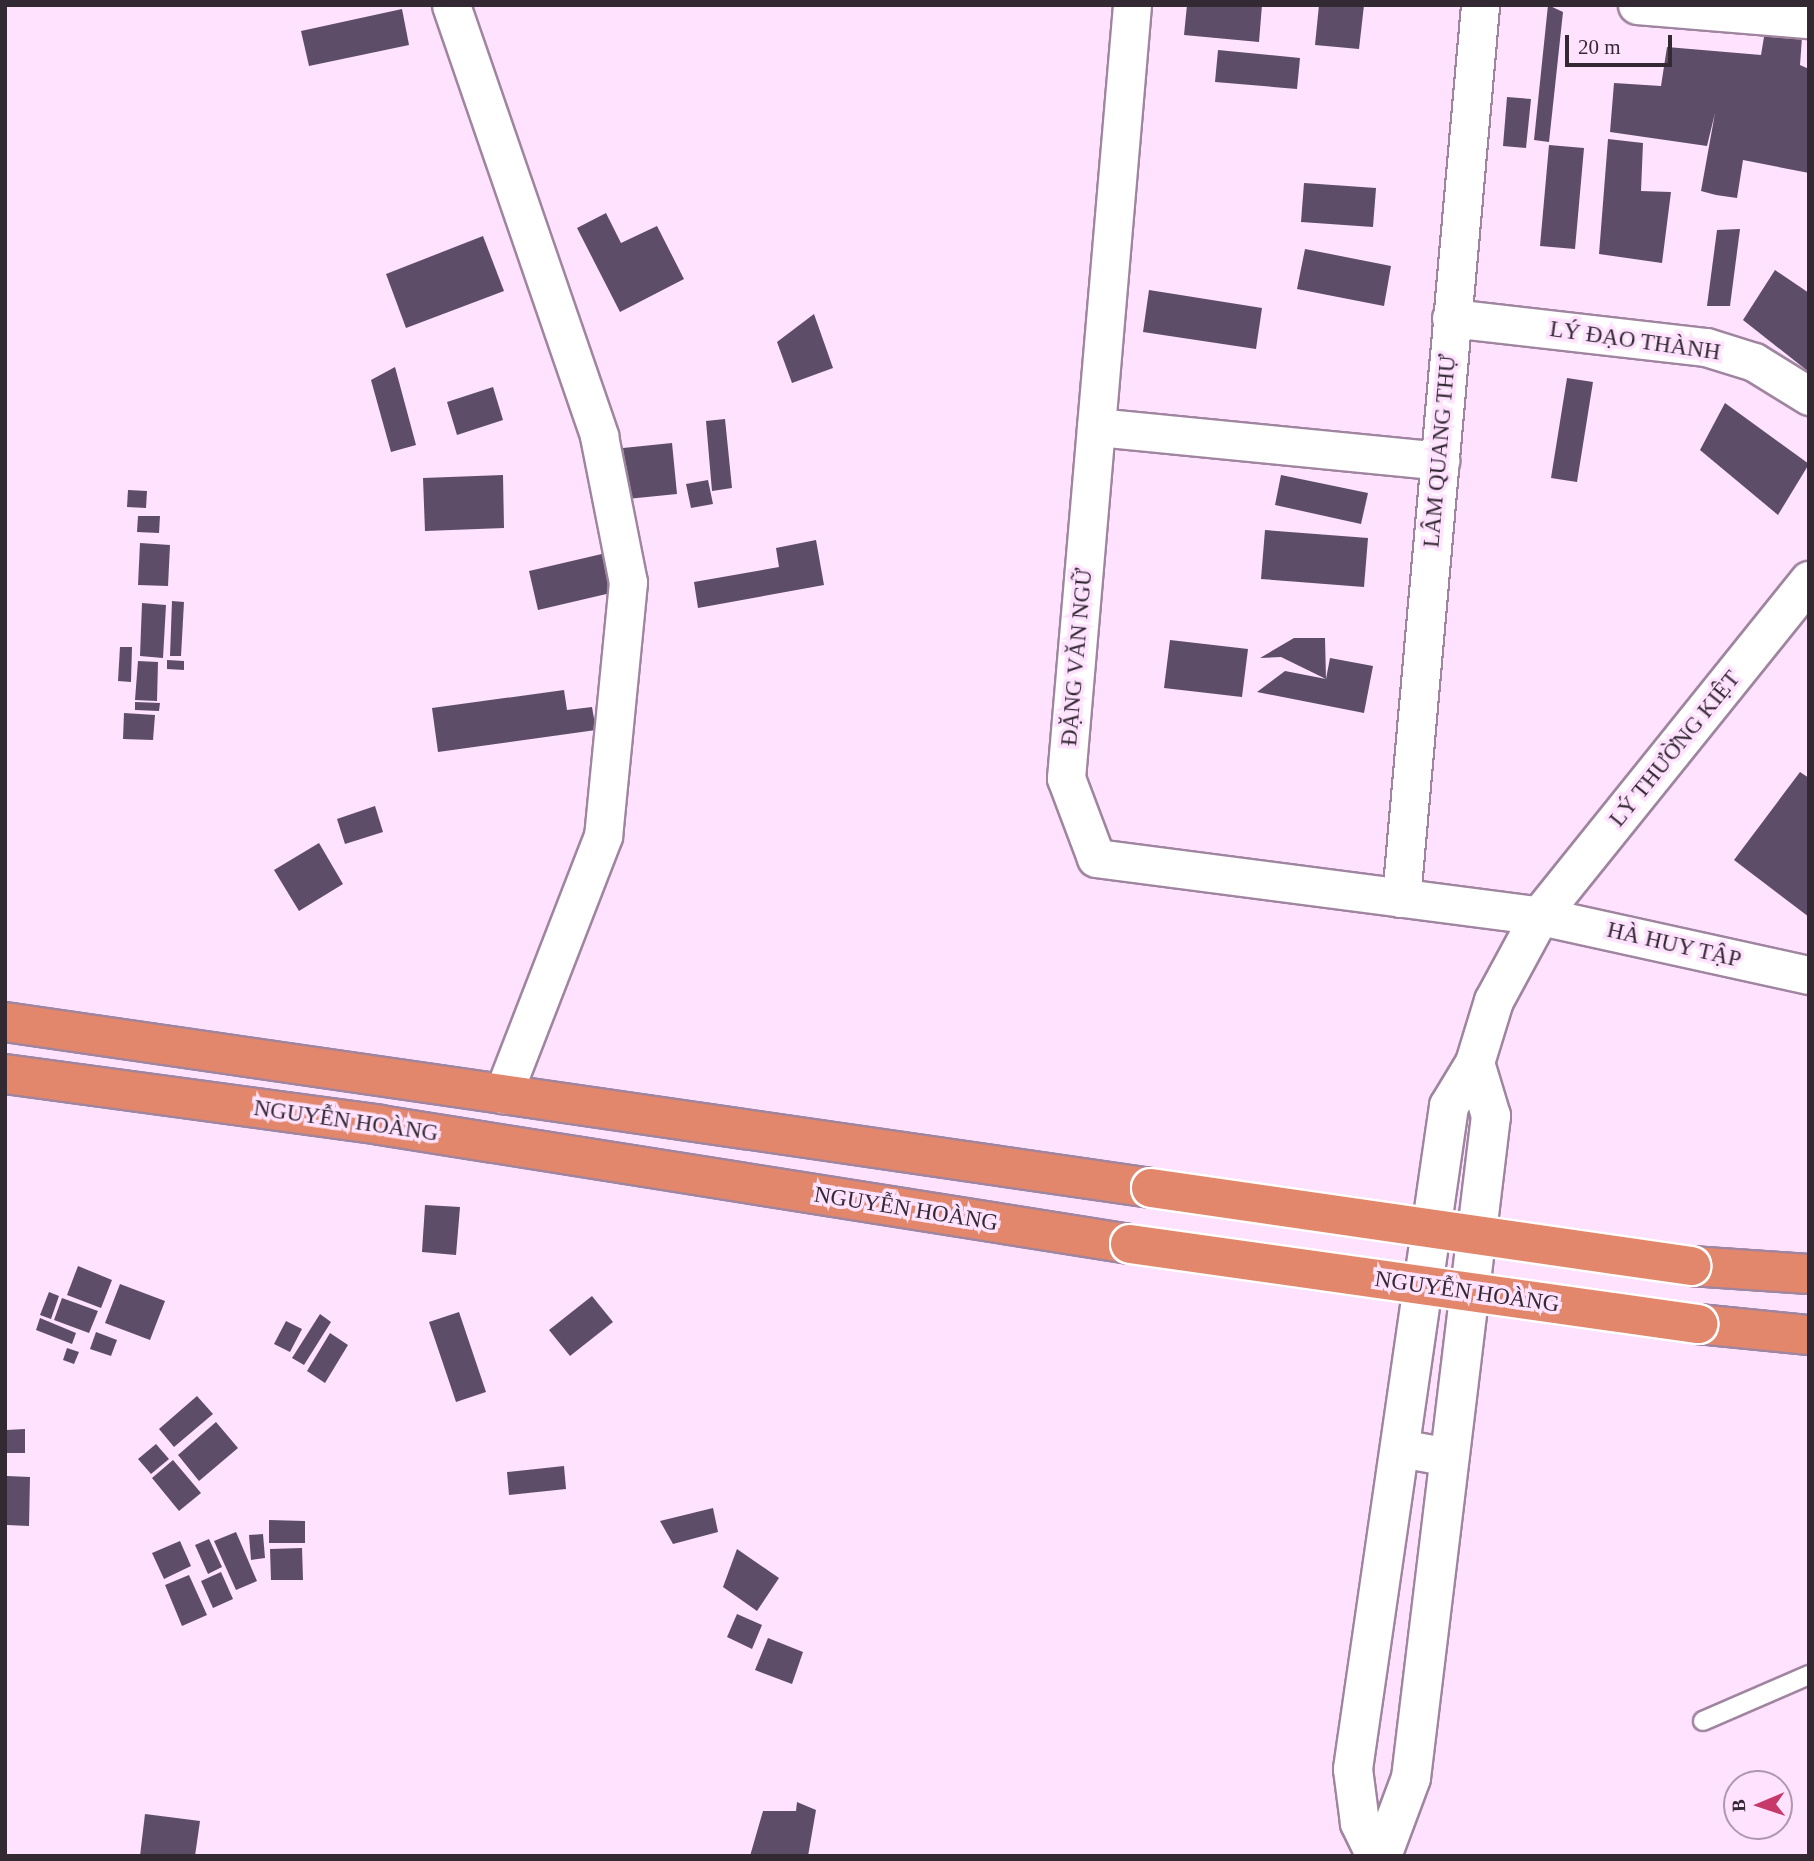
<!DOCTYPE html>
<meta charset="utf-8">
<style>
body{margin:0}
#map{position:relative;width:1814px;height:1861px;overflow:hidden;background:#fee2fe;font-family:"Times New Roman",serif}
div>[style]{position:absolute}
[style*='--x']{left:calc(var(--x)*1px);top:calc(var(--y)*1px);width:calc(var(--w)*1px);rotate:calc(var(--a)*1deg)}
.building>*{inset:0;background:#5e4d69}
.roads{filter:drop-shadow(2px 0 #9f859f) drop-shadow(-2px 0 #9f859f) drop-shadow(0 2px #9f859f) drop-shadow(0 -2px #9f859f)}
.service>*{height:18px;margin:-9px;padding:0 9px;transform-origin:9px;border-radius:9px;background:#fff}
.minor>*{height:37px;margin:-18.5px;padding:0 18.5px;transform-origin:18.5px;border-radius:18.5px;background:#fff}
.tertiary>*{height:38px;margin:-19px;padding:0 19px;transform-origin:19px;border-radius:19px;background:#fff}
.trunk>*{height:38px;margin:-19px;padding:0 19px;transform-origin:19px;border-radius:19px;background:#e2866c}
.bridges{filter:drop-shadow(2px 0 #fff) drop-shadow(-2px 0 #fff) drop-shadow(0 2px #fff) drop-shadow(0 -2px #fff)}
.trunk-bridge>*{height:38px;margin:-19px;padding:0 19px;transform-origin:19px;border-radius:19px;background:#e2866c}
span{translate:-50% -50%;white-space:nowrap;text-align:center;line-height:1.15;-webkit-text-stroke:7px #fee2fe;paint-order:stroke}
.street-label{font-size:23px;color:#332933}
.frame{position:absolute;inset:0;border:7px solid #332933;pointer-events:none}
.north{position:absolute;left:1723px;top:1770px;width:70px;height:70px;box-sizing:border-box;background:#fee2fe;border:2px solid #ad98ad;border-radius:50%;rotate:268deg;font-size:19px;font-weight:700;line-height:28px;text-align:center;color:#332933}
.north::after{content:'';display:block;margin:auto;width:24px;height:32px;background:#c73968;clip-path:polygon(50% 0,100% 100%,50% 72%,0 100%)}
.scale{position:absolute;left:1565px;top:35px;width:107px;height:32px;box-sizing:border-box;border:4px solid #332933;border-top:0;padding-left:9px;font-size:21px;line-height:24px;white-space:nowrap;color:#332933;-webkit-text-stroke:5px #fee2fe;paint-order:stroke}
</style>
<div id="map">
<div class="building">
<div style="clip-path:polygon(1187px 5px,1262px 5px,1259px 42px,1184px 35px)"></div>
<div style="clip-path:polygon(1319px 5px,1364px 5px,1359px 49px,1315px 45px)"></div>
<div style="clip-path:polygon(1548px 5px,1563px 12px,1549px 142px,1534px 140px)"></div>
<div style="clip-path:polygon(402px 9px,409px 45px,309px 66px,301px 31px)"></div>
<div style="clip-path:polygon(1765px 31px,1802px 37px,1800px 65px,1809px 69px,1809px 173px,1743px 160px,1737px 198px,1716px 195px,1701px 191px,1715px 113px,1707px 146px,1610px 132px,1614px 83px,1661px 86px,1667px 47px,1761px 55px)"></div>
<div style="clip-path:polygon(1218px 50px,1300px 58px,1297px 89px,1215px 82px)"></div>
<div style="clip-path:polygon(1507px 97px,1531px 99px,1526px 148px,1503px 146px)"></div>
<div style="clip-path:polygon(1608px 139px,1643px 143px,1641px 191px,1671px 192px,1662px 263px,1599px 254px)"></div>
<div style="clip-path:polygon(1549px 145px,1584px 148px,1575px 249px,1540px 246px)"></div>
<div style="clip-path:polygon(1304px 183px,1376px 188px,1373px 227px,1301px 222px)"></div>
<div style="clip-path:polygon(606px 213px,621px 243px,657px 226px,684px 279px,620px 312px,577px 228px)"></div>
<div style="clip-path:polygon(1740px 229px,1730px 306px,1707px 306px,1717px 230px)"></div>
<div style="clip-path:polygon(483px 236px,504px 291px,406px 328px,386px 274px)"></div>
<div style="clip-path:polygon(1305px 249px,1391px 266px,1384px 306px,1297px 289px)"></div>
<div style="clip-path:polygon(1775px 270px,1809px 293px,1809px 372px,1743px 320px)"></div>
<div style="clip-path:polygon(1149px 290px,1262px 308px,1256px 349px,1143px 332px)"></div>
<div style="clip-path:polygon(814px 314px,833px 368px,792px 383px,777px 342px)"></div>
<div style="clip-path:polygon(395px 367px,416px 445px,391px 452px,371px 380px)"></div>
<div style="clip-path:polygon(1567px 378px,1593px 382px,1577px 482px,1551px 478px)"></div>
<div style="clip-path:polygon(493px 387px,503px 420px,457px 435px,447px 402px)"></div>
<div style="clip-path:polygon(1725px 403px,1809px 464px,1778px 515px,1700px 450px)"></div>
<div style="clip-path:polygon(725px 419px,732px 488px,712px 491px,706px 421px)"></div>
<div style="clip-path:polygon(672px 443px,677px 494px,627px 499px,623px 448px)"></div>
<div style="clip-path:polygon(503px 475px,504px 528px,425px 531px,423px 478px)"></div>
<div style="clip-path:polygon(1281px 475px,1368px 493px,1361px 524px,1275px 505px)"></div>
<div style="clip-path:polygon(708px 480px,713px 504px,691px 508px,686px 484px)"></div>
<div style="clip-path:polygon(128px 490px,147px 491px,146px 508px,127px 507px)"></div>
<div style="clip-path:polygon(138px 516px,160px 516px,159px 533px,137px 532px)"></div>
<div style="clip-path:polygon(1265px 530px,1368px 538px,1364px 587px,1261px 579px)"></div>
<div style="clip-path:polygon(816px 540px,824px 585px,698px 608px,694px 582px,779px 567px,776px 548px)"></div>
<div style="clip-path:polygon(140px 543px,170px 545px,168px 586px,138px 585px)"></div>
<div style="clip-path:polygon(606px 553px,615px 592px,538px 610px,529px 571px)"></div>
<div style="clip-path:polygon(172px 601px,184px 602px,181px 656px,170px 656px)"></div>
<div style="clip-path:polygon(142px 603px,166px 605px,163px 658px,140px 656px)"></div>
<div style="clip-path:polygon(1294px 638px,1325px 638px,1326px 679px,1330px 658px,1373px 666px,1364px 713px,1257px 692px,1285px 671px,1326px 679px,1281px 657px,1260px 658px)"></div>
<div style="clip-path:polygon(1170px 640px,1248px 649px,1242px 697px,1164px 688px)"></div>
<div style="clip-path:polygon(120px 647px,132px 647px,131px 682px,118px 681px)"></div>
<div style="clip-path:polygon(167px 660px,184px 661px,184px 670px,167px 669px)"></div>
<div style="clip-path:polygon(138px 661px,158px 662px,157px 701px,135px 700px)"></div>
<div style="clip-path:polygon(564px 690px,567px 710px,592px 707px,596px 730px,438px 752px,432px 708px)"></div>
<div style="clip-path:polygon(135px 702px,160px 703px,159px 711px,135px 710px)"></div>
<div style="clip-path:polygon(124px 713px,155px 715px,153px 740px,123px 739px)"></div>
<div style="clip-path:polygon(1800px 772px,1809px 778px,1809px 917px,1734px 860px)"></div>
<div style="clip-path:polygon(375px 806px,383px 832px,345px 844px,337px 819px)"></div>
<div style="clip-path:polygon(319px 843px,343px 884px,299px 911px,274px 870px)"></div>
<div style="clip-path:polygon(425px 1205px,460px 1207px,456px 1255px,422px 1252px)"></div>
<div style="clip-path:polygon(78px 1266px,112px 1280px,101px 1308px,67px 1295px)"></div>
<div style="clip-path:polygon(120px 1284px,165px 1301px,150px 1340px,105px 1323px)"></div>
<div style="clip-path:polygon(49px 1292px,59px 1296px,51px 1319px,40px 1315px)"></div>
<div style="clip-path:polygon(592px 1296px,613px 1322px,570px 1356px,549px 1330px)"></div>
<div style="clip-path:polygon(62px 1298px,98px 1311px,89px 1333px,54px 1320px)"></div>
<div style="clip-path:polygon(459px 1312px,486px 1392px,456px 1402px,429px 1322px)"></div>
<div style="clip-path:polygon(320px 1314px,331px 1322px,304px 1365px,292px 1358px)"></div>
<div style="clip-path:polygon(40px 1318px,76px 1333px,72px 1344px,36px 1330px)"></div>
<div style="clip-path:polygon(286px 1321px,302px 1329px,290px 1352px,274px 1344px)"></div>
<div style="clip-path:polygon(96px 1332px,117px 1340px,111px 1356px,90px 1349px)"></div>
<div style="clip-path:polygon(330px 1333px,348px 1345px,325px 1383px,307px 1371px)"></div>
<div style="clip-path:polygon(67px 1348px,79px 1352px,74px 1364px,63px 1360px)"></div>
<div style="clip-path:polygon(197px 1396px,213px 1414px,174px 1447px,159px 1429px)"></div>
<div style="clip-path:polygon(216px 1422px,238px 1448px,199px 1481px,178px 1455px)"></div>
<div style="clip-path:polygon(25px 1429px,25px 1453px,6px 1453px,6px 1430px)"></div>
<div style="clip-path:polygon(156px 1444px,169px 1459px,151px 1474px,138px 1459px)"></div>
<div style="clip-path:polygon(173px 1460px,201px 1493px,179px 1511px,152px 1478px)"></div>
<div style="clip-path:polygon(564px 1466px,566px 1489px,509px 1495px,507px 1472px)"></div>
<div style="clip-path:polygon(7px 1476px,30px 1477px,29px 1526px,7px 1525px)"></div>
<div style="clip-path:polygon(713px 1508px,718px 1532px,673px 1544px,660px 1521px)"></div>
<div style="clip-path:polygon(269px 1520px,305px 1521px,305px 1543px,269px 1543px)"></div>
<div style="clip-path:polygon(236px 1532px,257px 1581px,236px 1590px,214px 1541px)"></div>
<div style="clip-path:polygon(263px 1534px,265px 1558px,251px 1560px,249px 1535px)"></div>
<div style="clip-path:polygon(209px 1539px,222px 1567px,208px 1574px,195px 1545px)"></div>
<div style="clip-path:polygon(180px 1541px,191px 1566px,164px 1579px,152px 1553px)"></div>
<div style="clip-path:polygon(302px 1548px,303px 1580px,271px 1580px,270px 1549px)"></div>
<div style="clip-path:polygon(737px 1549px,779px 1578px,757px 1611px,723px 1587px)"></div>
<div style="clip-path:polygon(221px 1572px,233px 1599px,213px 1608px,201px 1581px)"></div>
<div style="clip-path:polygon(189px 1575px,207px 1615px,182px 1626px,165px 1585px)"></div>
<div style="clip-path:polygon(737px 1614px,762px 1625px,752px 1649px,727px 1637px)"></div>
<div style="clip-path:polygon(768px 1638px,803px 1652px,792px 1684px,755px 1670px)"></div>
<div style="clip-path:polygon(797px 1802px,816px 1810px,808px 1856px,750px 1856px,763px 1811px,796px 1811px)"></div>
<div style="clip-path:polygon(145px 1814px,200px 1821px,195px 1856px,140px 1856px)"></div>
</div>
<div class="roads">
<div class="service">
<div style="--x:1703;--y:1721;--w:116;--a:-23.5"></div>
</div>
<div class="minor">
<div style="--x:451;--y:5;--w:456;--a:71"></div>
<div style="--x:599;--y:436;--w:149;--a:78.8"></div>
<div style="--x:628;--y:582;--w:255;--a:95.6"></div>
<div style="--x:603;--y:836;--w:277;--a:111.2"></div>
<div style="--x:1132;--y:5;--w:776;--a:94.88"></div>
<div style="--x:1066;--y:778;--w:85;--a:69.4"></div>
<div style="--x:1096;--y:858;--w:448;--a:7.4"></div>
<div style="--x:1540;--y:916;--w:275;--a:12.4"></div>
<div style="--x:1637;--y:5;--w:173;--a:4.7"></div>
<div style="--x:1451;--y:318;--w:257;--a:6.5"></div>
<div style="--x:1706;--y:347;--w:50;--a:17.4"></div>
<div style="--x:1754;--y:362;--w:65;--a:31.7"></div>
<div style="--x:1096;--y:427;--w:346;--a:5.6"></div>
<div style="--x:1401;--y:898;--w:896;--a:-84.94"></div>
<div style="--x:1400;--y:1448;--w:50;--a:10.4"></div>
</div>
<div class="tertiary">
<div style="--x:1376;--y:1856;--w:37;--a:-116"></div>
<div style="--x:1360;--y:1823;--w:54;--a:-97.4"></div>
<div style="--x:1353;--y:1769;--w:670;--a:-81.76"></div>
<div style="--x:1449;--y:1106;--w:50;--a:-58.8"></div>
<div style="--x:1475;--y:1063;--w:65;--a:-73"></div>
<div style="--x:1494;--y:1001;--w:97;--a:-61.6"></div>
<div style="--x:1540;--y:916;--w:430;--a:-51.2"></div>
<div style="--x:1382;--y:1856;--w:83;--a:-69.6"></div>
<div style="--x:1411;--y:1778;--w:667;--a:-83.11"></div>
<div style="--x:1491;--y:1116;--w:55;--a:-106.8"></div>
</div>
<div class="trunk">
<div style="--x:5;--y:1022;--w:1158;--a:8.24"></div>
<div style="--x:5;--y:1074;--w:378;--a:7.7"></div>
<div style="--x:380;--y:1125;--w:759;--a:9.02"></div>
<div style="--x:1691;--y:1266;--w:118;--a:3.9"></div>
<div style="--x:1698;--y:1324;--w:112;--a:5.7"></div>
</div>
</div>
<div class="bridges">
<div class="trunk-bridge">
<div style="--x:1151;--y:1188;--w:546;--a:8.22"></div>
<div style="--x:1130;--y:1244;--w:574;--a:8.02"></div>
</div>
</div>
<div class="street-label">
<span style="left:1635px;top:341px;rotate:8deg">LÝ ĐẠO THÀNH</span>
<span style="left:1440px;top:451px;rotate:-85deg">LÂM QUANG THỰ</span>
<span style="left:1077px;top:657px;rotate:-85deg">ĐẶNG VĂN NGỮ</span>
<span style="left:1675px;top:749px;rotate:-51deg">LÝ THƯỜNG KIỆT</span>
<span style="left:1674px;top:945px;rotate:13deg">HÀ HUY TẬP</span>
<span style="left:346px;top:1121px;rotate:8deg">NGUYỄN HOÀNG</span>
<span style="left:906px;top:1209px;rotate:9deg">NGUYỄN HOÀNG</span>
<span style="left:1467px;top:1292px;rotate:8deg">NGUYỄN HOÀNG</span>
</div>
<div class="frame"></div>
<div class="north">B</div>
<div class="scale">20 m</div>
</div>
